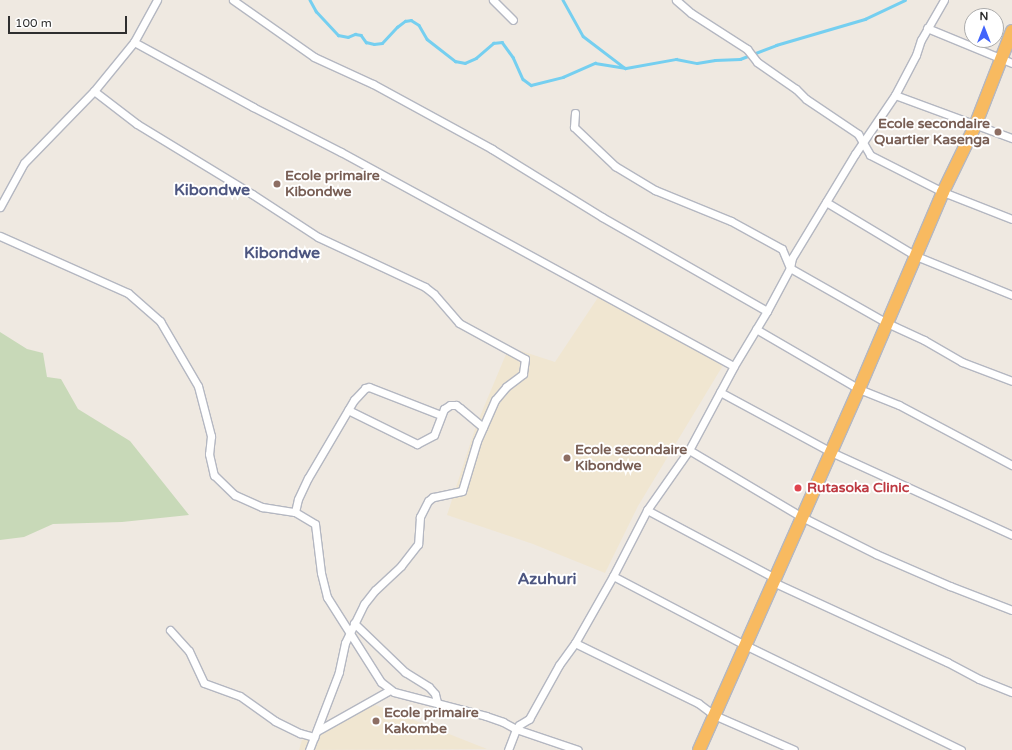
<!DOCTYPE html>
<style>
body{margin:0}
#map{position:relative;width:1012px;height:750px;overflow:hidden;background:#efe9e1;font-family:"Varela Round",sans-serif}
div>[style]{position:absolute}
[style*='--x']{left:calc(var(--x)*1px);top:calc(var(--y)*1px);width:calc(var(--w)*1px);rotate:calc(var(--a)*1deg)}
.education>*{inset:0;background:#f0e6d1}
.cemetery>*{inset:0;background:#c8d9b8}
.stream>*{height:2.5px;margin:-1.25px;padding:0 1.25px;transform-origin:1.25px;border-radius:1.25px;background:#75cff0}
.roads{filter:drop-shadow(1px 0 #b4b7c1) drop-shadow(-1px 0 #b4b7c1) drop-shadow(0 1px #b4b7c1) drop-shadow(0 -1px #b4b7c1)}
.minor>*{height:7px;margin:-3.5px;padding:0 3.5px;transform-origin:3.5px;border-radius:3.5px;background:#fff}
.trunk>*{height:12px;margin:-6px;padding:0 6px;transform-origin:6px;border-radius:6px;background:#f8ba60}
.dots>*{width:11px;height:11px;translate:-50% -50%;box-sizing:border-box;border:2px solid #fff;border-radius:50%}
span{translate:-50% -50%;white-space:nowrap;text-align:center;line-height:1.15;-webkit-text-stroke:4px #fff;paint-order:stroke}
.education-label{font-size:14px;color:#785e54;font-weight:700}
.right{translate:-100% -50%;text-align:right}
.left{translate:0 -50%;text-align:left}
.health-label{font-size:14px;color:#be3a42;font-weight:700}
.quarter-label{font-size:16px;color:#4d5680;font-weight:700}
.north{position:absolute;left:964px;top:8px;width:40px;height:40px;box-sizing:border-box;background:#fff;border:1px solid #ababab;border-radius:50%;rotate:0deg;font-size:11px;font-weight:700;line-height:16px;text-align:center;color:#2e2e2e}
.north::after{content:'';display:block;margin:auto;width:14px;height:18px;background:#4264fb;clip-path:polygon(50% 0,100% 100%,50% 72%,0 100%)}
.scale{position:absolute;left:8px;top:16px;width:119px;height:18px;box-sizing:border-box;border:2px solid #2e2e2e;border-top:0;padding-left:5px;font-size:12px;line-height:14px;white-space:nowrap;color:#2e2e2e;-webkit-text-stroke:3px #fff;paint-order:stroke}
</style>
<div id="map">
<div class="education">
<div style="clip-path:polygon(599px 296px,725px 362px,638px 506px,605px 573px,533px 544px,447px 515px,476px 426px,509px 347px,555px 362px)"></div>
<div style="clip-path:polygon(368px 702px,487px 749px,299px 750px,302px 740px)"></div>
</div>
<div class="cemetery">
<div style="clip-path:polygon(0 332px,27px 349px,43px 353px,47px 377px,61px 379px,78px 409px,130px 441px,189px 515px,122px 522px,53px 524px,24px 537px,0 540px)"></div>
</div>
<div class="stream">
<div style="--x:310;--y:0;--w:13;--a:61"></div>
<div style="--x:316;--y:11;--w:33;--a:47"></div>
<div style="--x:338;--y:35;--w:10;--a:11"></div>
<div style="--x:348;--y:37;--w:8;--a:-23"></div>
<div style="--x:355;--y:34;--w:6;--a:9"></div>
<div style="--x:361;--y:35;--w:9;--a:54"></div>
<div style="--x:366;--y:42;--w:8;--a:14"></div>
<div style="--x:374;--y:44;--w:8;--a:-7"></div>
<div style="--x:382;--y:43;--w:22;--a:-47"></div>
<div style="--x:397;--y:27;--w:10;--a:-37"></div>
<div style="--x:405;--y:21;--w:6;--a:-9"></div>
<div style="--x:411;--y:20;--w:9;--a:32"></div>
<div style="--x:419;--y:25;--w:16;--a:60"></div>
<div style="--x:427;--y:39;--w:36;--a:38"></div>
<div style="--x:455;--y:61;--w:10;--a:11"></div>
<div style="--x:465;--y:63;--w:12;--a:-24"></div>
<div style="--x:476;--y:58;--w:23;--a:-41"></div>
<div style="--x:493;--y:43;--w:9;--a:-6"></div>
<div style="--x:502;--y:42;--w:19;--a:54"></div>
<div style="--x:513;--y:57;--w:24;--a:66"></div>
<div style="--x:523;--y:79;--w:10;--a:37"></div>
<div style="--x:531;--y:85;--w:33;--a:-14"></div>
<div style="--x:563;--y:77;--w:35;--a:-24"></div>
<div style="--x:595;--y:63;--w:31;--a:9"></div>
<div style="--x:626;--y:68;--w:51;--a:-10.2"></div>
<div style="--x:676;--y:59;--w:21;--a:11"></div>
<div style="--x:697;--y:63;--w:18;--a:-9"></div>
<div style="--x:715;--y:60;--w:25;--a:-2"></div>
<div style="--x:740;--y:59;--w:39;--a:-21"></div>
<div style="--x:776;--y:45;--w:93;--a:-16.3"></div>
<div style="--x:865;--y:19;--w:44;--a:-25.4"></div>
<div style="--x:563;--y:0;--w:41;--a:60.9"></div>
<div style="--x:583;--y:36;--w:53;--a:37.3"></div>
</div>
<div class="roads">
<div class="minor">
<div style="--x:233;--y:0;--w:99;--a:35.1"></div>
<div style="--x:314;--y:57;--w:65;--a:24.6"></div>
<div style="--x:373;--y:84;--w:136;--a:28.6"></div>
<div style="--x:492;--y:149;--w:129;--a:31.7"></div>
<div style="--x:602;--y:217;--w:190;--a:29.7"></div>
<div style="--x:493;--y:0;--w:28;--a:45"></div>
<div style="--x:676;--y:0;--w:20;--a:41"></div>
<div style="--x:691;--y:13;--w:67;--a:32.7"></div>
<div style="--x:747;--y:49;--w:16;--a:52"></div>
<div style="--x:757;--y:62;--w:47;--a:34.7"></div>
<div style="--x:796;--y:89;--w:14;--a:45"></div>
<div style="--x:806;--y:99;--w:63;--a:33.9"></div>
<div style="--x:858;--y:134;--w:24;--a:60"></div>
<div style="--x:870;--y:155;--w:82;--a:26.9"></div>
<div style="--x:943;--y:192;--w:74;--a:21.4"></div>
<div style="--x:927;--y:28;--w:92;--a:22.4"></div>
<div style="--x:134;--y:42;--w:136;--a:28.6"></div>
<div style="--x:253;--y:107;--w:99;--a:27.1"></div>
<div style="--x:341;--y:152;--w:447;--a:28.6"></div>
<div style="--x:94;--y:91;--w:54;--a:37.5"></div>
<div style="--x:137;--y:124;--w:135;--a:31.3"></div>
<div style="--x:252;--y:194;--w:79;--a:33.1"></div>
<div style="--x:318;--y:237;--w:118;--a:25"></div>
<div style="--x:425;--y:287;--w:11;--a:38"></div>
<div style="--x:434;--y:294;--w:38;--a:49"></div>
<div style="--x:459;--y:323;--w:75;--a:28.6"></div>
<div style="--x:525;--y:359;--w:15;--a:98"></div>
<div style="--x:523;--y:374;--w:21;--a:143"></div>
<div style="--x:506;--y:387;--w:17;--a:130"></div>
<div style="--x:495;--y:400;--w:45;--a:113.7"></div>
<div style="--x:477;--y:441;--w:52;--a:106.7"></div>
<div style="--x:462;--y:491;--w:30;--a:168"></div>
<div style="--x:433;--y:497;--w:6;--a:141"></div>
<div style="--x:428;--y:501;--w:18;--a:117"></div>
<div style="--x:420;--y:517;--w:27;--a:94"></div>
<div style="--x:418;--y:544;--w:28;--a:128"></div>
<div style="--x:401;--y:566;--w:35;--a:137"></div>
<div style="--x:375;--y:590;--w:18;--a:128"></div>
<div style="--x:364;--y:604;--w:43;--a:116"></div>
<div style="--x:345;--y:643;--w:30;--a:102"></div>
<div style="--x:339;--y:672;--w:84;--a:111"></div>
<div style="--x:895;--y:95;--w:125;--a:20.2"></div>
<div style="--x:575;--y:113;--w:14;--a:94"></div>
<div style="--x:574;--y:127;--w:57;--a:43.6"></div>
<div style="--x:615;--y:166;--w:47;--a:31"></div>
<div style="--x:655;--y:190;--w:82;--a:22.2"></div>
<div style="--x:731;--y:221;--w:58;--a:28.8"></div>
<div style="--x:782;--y:249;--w:21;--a:67"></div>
<div style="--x:790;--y:268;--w:112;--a:29.6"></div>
<div style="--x:887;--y:323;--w:41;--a:24.7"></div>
<div style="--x:924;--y:340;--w:44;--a:30.1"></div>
<div style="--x:962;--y:362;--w:53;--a:20.8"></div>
<div style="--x:826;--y:202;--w:105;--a:31"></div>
<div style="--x:916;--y:256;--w:104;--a:22.1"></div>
<div style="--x:0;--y:207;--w:50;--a:-61.4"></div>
<div style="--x:24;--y:163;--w:100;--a:-45.8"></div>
<div style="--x:94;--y:91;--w:63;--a:-50.8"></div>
<div style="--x:134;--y:42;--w:48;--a:-61.3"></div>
<div style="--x:0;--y:236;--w:140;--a:24"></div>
<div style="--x:128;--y:293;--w:43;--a:41.2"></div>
<div style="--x:160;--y:321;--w:75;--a:59.7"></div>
<div style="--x:198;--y:386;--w:52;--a:75.4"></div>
<div style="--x:211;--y:436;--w:18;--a:96"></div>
<div style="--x:209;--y:454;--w:22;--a:77"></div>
<div style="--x:214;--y:475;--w:29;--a:44"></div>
<div style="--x:235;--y:495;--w:30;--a:24"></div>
<div style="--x:262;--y:507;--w:33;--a:9"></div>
<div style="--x:295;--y:512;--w:23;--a:31"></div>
<div style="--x:315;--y:524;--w:49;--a:83"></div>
<div style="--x:321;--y:573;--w:25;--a:76"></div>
<div style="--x:327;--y:597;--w:101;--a:57.6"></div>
<div style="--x:381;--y:682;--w:16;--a:38"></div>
<div style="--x:394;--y:692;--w:95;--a:14.6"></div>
<div style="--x:486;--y:716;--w:18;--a:19"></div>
<div style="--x:503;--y:722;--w:15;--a:28"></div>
<div style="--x:516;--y:729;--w:65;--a:18.7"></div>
<div style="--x:756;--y:329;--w:119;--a:30.2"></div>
<div style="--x:859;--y:389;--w:43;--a:21.8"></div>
<div style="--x:899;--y:405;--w:128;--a:28"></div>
<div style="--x:720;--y:392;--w:126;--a:28.4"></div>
<div style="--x:831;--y:452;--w:199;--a:24.6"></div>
<div style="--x:348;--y:410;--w:77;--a:26.2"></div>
<div style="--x:417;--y:444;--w:19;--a:-28"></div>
<div style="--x:434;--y:435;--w:28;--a:-69"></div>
<div style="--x:444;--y:409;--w:7;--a:-34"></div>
<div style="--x:450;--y:405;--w:6;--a:0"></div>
<div style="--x:456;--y:405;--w:5;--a:37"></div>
<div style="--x:460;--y:408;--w:30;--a:40"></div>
<div style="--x:689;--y:450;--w:131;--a:30.7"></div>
<div style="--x:802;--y:517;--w:83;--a:26.6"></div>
<div style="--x:876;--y:554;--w:81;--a:23.4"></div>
<div style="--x:950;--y:586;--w:66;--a:21.2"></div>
<div style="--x:647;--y:510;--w:145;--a:28"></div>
<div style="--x:295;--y:512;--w:13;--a:-77"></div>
<div style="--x:298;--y:499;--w:23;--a:-65"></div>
<div style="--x:308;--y:478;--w:91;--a:-59.5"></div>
<div style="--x:354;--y:400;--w:16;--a:-47"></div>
<div style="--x:365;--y:388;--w:4;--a:-14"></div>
<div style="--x:369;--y:387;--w:77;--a:21.3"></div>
<div style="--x:613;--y:576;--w:149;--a:27.6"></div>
<div style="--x:745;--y:645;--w:240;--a:25.9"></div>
<div style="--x:773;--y:582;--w:192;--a:24.7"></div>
<div style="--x:947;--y:662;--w:36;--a:28"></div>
<div style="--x:979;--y:679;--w:35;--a:22"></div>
<div style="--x:354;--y:623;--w:71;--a:43.9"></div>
<div style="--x:405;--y:672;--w:28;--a:32"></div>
<div style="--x:429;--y:687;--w:9;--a:49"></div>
<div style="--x:435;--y:694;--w:8;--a:76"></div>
<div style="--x:170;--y:630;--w:28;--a:48"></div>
<div style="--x:189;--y:651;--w:35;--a:65"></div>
<div style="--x:204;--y:683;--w:38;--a:20"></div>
<div style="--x:240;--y:696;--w:43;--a:35.5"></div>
<div style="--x:275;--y:721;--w:28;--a:26"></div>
<div style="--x:300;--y:733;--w:15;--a:16"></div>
<div style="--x:575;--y:643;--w:137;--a:26"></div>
<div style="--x:698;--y:703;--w:20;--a:37"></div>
<div style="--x:714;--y:715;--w:87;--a:23.6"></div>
<div style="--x:317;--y:731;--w:84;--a:-29.3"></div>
<div style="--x:508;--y:750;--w:22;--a:-69"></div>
<div style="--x:516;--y:729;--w:5;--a:-53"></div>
<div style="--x:519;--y:725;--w:12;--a:-31"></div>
<div style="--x:529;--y:719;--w:62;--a:-60.9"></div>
<div style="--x:559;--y:665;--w:27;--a:-54"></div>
<div style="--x:575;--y:643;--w:77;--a:-60.4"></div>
<div style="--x:613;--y:576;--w:74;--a:-62.7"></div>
<div style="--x:647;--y:510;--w:73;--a:-55"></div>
<div style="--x:689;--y:450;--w:95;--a:-61.8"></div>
<div style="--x:734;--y:366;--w:64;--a:-59"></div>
<div style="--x:767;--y:311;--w:49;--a:-61.9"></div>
<div style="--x:790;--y:268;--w:10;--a:-79"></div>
<div style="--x:792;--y:258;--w:122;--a:-58.8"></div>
<div style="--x:855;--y:154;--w:71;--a:-55.9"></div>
<div style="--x:895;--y:95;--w:45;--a:-62.3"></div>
<div style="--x:916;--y:55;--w:16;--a:-72"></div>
<div style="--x:921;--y:40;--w:46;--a:-60.1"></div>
</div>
<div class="trunk">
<div style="--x:699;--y:750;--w:395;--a:-66.1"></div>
<div style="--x:859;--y:389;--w:214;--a:-66.9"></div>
<div style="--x:943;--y:192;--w:73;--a:-64.1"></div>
<div style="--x:975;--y:126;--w:102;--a:-68.7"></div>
</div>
</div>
<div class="dots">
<div style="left:998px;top:132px;background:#8d6e63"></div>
<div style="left:277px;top:184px;background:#8d6e63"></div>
<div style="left:567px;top:458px;background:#8d6e63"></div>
<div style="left:798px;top:488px;background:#e0444e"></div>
<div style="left:376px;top:721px;background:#8d6e63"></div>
</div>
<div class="education-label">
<span class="right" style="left:990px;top:132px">Ecole secondaire<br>Quartier Kasenga</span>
<span class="left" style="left:285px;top:184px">Ecole primaire<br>Kibondwe</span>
<span class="left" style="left:575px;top:458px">Ecole secondaire<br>Kibondwe</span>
<span class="left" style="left:384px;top:721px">Ecole primaire<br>Kakombe</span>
</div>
<div class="health-label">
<span class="left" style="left:807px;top:488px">Rutasoka Clinic</span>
</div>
<div class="quarter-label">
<span style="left:212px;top:190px">Kibondwe</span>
<span style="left:282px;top:253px">Kibondwe</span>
<span style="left:547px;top:579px">Azuhuri</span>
</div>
<div class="north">N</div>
<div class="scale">100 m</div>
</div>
